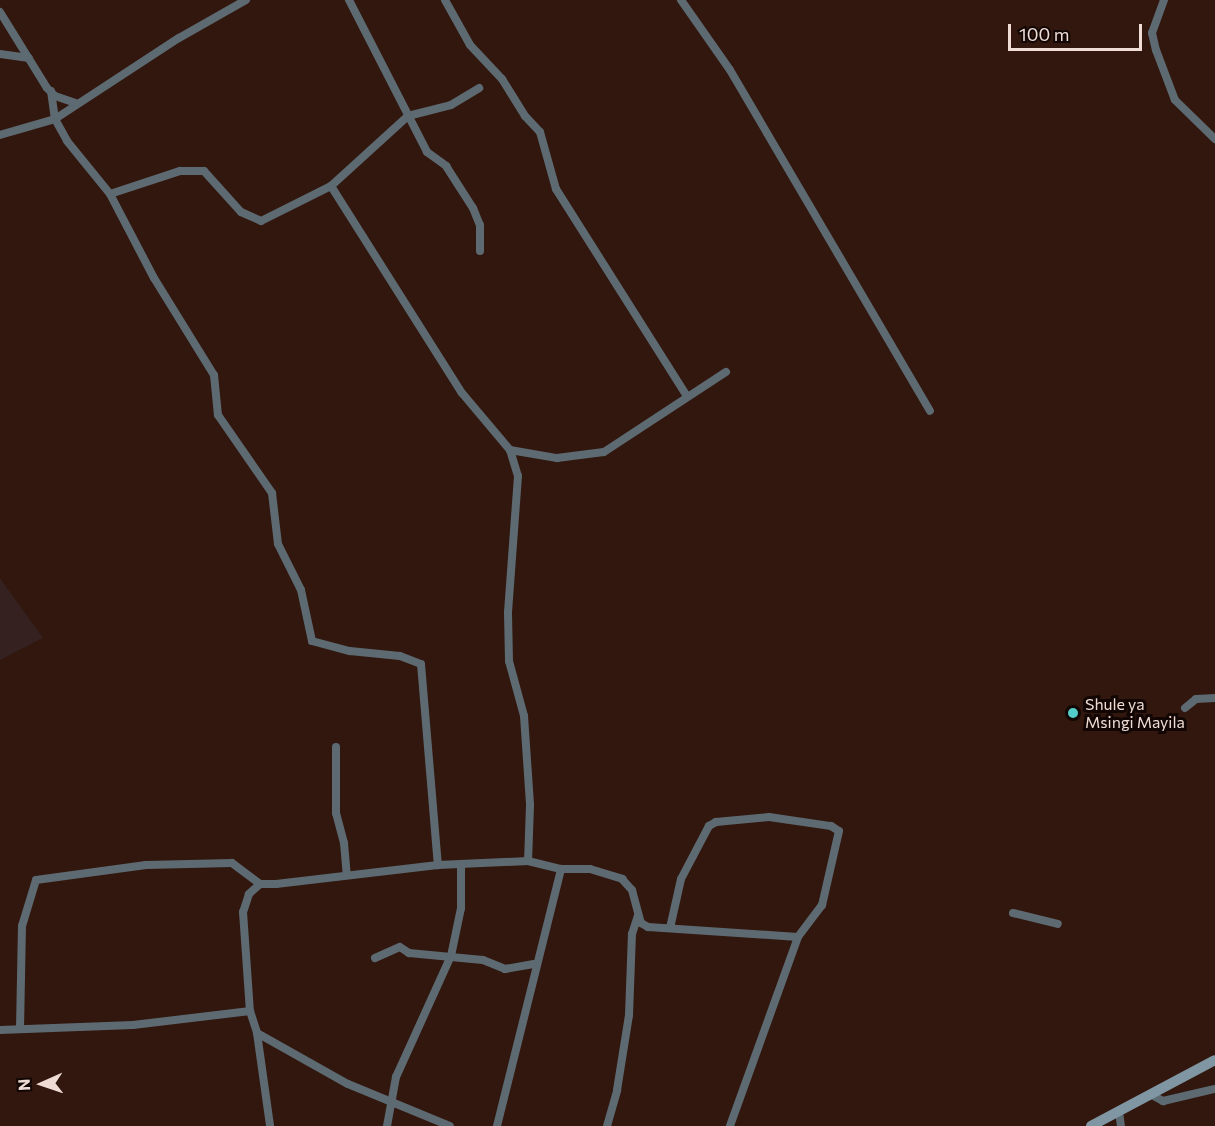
<!DOCTYPE html>
<style>
body{margin:0}
#map{position:relative;width:1215px;height:1126px;overflow:hidden;background:#31170d;font-family:Commissioner,sans-serif}
div>[style]{position:absolute}
[style*='--x']{left:calc(var(--x)*1px);top:calc(var(--y)*1px);width:calc(var(--w)*1px);rotate:calc(var(--a)*1deg)}
.industrial>*{inset:0;background:#342120}
.street>*{height:8px;margin:-4px;padding:0 4px;transform-origin:4px;border-radius:4px;background:#5d6a72}
.secondary>*{height:10px;margin:-5px;padding:0 5px;transform-origin:5px;border-radius:5px;background:#8096a3}
.dots>*{width:16px;height:16px;translate:-50% -50%;box-sizing:border-box;border:3px solid #110603;border-radius:50%}
span{translate:-50% -50%;white-space:nowrap;text-align:center;line-height:1.15;-webkit-text-stroke:6px #110603;paint-order:stroke}
.poi-label{font-size:16px;color:#efdcd5}
.left{translate:0 -50%;text-align:left}
.north{position:absolute;left:12px;top:1054px;width:60px;height:60px;-webkit-text-stroke:4px #110603;paint-order:stroke;rotate:267deg;font-size:16px;font-weight:700;line-height:24px;text-align:center;color:#efdcd5}
.north::after{content:'';display:block;margin:auto;width:21px;height:27px;background:#efdcd5;clip-path:polygon(50% 0,100% 100%,50% 72%,0 100%)}
.scale{position:absolute;left:1008px;top:24px;width:134px;height:27px;box-sizing:border-box;border:3px solid #efdcd5;border-top:0;padding-left:8px;font-size:18px;line-height:21px;white-space:nowrap;color:#efdcd5;-webkit-text-stroke:4px #110603;paint-order:stroke}
</style>
<div id="map">
<div class="industrial">
<div style="clip-path:polygon(0 578px,43px 638px,0 660px)"></div>
</div>
<div class="street">
<div style="--x:349;--y:0;--w:171;--a:62.8"></div>
<div style="--x:427;--y:152;--w:24;--a:36"></div>
<div style="--x:446;--y:166;--w:50;--a:57.3"></div>
<div style="--x:473;--y:208;--w:18;--a:68"></div>
<div style="--x:480;--y:225;--w:26;--a:90"></div>
<div style="--x:445;--y:0;--w:51;--a:60.9"></div>
<div style="--x:470;--y:45;--w:47;--a:46.7"></div>
<div style="--x:502;--y:79;--w:44;--a:58.1"></div>
<div style="--x:525;--y:116;--w:22;--a:47"></div>
<div style="--x:540;--y:132;--w:59;--a:74.3"></div>
<div style="--x:556;--y:189;--w:245;--a:57.7"></div>
<div style="--x:681;--y:0;--w:85;--a:55"></div>
<div style="--x:730;--y:70;--w:395;--a:59.6"></div>
<div style="--x:1164;--y:0;--w:35;--a:110"></div>
<div style="--x:1152;--y:33;--w:17;--a:77"></div>
<div style="--x:1156;--y:50;--w:53;--a:69.2"></div>
<div style="--x:1175;--y:100;--w:56;--a:44.3"></div>
<div style="--x:0;--y:12;--w:89;--a:58.3"></div>
<div style="--x:47;--y:88;--w:11;--a:45"></div>
<div style="--x:55;--y:96;--w:21;--a:19"></div>
<div style="--x:0;--y:54;--w:29;--a:8"></div>
<div style="--x:51;--y:91;--w:28;--a:82"></div>
<div style="--x:55;--y:119;--w:25;--a:61"></div>
<div style="--x:67;--y:141;--w:68;--a:50.9"></div>
<div style="--x:110;--y:194;--w:74;--a:-18.2"></div>
<div style="--x:180;--y:171;--w:24;--a:0"></div>
<div style="--x:204;--y:171;--w:55;--a:47.9"></div>
<div style="--x:241;--y:212;--w:22;--a:24"></div>
<div style="--x:261;--y:221;--w:78;--a:-26.6"></div>
<div style="--x:331;--y:186;--w:104;--a:-42.3"></div>
<div style="--x:408;--y:116;--w:44;--a:-14.3"></div>
<div style="--x:451;--y:105;--w:33;--a:-31"></div>
<div style="--x:0;--y:135;--w:57;--a:-16.2"></div>
<div style="--x:55;--y:119;--w:148;--a:-33.2"></div>
<div style="--x:179;--y:38;--w:77;--a:-29.6"></div>
<div style="--x:331;--y:186;--w:245;--a:57.7"></div>
<div style="--x:462;--y:393;--w:75;--a:49.9"></div>
<div style="--x:510;--y:450;--w:27;--a:73"></div>
<div style="--x:518;--y:476;--w:137;--a:94.2"></div>
<div style="--x:508;--y:613;--w:48;--a:88.8"></div>
<div style="--x:509;--y:661;--w:57;--a:74.7"></div>
<div style="--x:524;--y:716;--w:89;--a:86.1"></div>
<div style="--x:530;--y:805;--w:56;--a:92"></div>
<div style="--x:110;--y:194;--w:95;--a:62.4"></div>
<div style="--x:154;--y:278;--w:114;--a:58.3"></div>
<div style="--x:214;--y:375;--w:40;--a:84.3"></div>
<div style="--x:218;--y:415;--w:95;--a:55.3"></div>
<div style="--x:272;--y:493;--w:51;--a:83.3"></div>
<div style="--x:278;--y:544;--w:51;--a:63.4"></div>
<div style="--x:301;--y:590;--w:52;--a:77.8"></div>
<div style="--x:312;--y:641;--w:39;--a:15"></div>
<div style="--x:350;--y:651;--w:50;--a:5.7"></div>
<div style="--x:400;--y:656;--w:22;--a:21"></div>
<div style="--x:421;--y:664;--w:202;--a:85.2"></div>
<div style="--x:510;--y:450;--w:48;--a:9.7"></div>
<div style="--x:557;--y:458;--w:47;--a:-7.3"></div>
<div style="--x:604;--y:452;--w:146;--a:-33.3"></div>
<div style="--x:1185;--y:708;--w:14;--a:-39"></div>
<div style="--x:1196;--y:699;--w:19;--a:-3"></div>
<div style="--x:336;--y:747;--w:66;--a:90"></div>
<div style="--x:336;--y:813;--w:31;--a:75"></div>
<div style="--x:344;--y:843;--w:32;--a:85"></div>
<div style="--x:260;--y:884;--w:15;--a:138"></div>
<div style="--x:249;--y:894;--w:19;--a:108"></div>
<div style="--x:243;--y:912;--w:99;--a:86"></div>
<div style="--x:250;--y:1011;--w:23;--a:72"></div>
<div style="--x:257;--y:1033;--w:94;--a:82"></div>
<div style="--x:1013;--y:913;--w:46;--a:13.7"></div>
<div style="--x:670;--y:928;--w:50;--a:-77.3"></div>
<div style="--x:681;--y:879;--w:60;--a:-62.2"></div>
<div style="--x:709;--y:826;--w:8;--a:-30"></div>
<div style="--x:716;--y:822;--w:53;--a:-5.4"></div>
<div style="--x:769;--y:817;--w:63;--a:8.3"></div>
<div style="--x:831;--y:826;--w:9;--a:32"></div>
<div style="--x:839;--y:831;--w:76;--a:102.9"></div>
<div style="--x:822;--y:905;--w:40;--a:127"></div>
<div style="--x:798;--y:937;--w:201;--a:109.8"></div>
<div style="--x:375;--y:958;--w:27;--a:-24"></div>
<div style="--x:400;--y:947;--w:11;--a:34"></div>
<div style="--x:409;--y:953;--w:74;--a:5.4"></div>
<div style="--x:483;--y:960;--w:24;--a:22"></div>
<div style="--x:505;--y:969;--w:29;--a:-10"></div>
<div style="--x:20;--y:1029;--w:103;--a:-88.9"></div>
<div style="--x:22;--y:926;--w:48;--a:-73.1"></div>
<div style="--x:36;--y:880;--w:111;--a:-7.8"></div>
<div style="--x:146;--y:865;--w:86;--a:-1.3"></div>
<div style="--x:232;--y:863;--w:35;--a:37"></div>
<div style="--x:260;--y:884;--w:16;--a:0"></div>
<div style="--x:276;--y:884;--w:163;--a:-6.7"></div>
<div style="--x:438;--y:865;--w:90;--a:-2.5"></div>
<div style="--x:528;--y:861;--w:34;--a:14"></div>
<div style="--x:561;--y:869;--w:29;--a:0"></div>
<div style="--x:590;--y:869;--w:34;--a:17"></div>
<div style="--x:622;--y:879;--w:15;--a:48"></div>
<div style="--x:632;--y:890;--w:34;--a:75"></div>
<div style="--x:641;--y:923;--w:8;--a:30"></div>
<div style="--x:648;--y:927;--w:150;--a:3.8"></div>
<div style="--x:0;--y:1030;--w:133;--a:-2.2"></div>
<div style="--x:133;--y:1025;--w:118;--a:-6.8"></div>
<div style="--x:257;--y:1033;--w:104;--a:29.3"></div>
<div style="--x:348;--y:1084;--w:110;--a:22.4"></div>
<div style="--x:1152;--y:1095;--w:13;--a:29"></div>
<div style="--x:1163;--y:1101;--w:52;--a:-13.2"></div>
<div style="--x:1119;--y:1112;--w:14;--a:82"></div>
<div style="--x:387;--y:1126;--w:50;--a:-79.6"></div>
<div style="--x:396;--y:1077;--w:133;--a:-65.6"></div>
<div style="--x:451;--y:956;--w:49;--a:-78.2"></div>
<div style="--x:461;--y:908;--w:43;--a:-90"></div>
<div style="--x:497;--y:1126;--w:265;--a:-76"></div>
<div style="--x:607;--y:1126;--w:37;--a:-74"></div>
<div style="--x:617;--y:1090;--w:76;--a:-80.9"></div>
<div style="--x:629;--y:1015;--w:81;--a:-87.9"></div>
<div style="--x:632;--y:934;--w:20;--a:-72"></div>
</div>
<div class="secondary">
<div style="--x:1091;--y:1126;--w:140;--a:-28"></div>
</div>
<div class="dots">
<div style="left:1073px;top:713px;background:#53cdca"></div>
</div>
<div class="poi-label">
<span class="left" style="left:1085px;top:713px">Shule ya<br>Msingi Mayila</span>
</div>
<div class="north">N</div>
<div class="scale">100 m</div>
</div>
